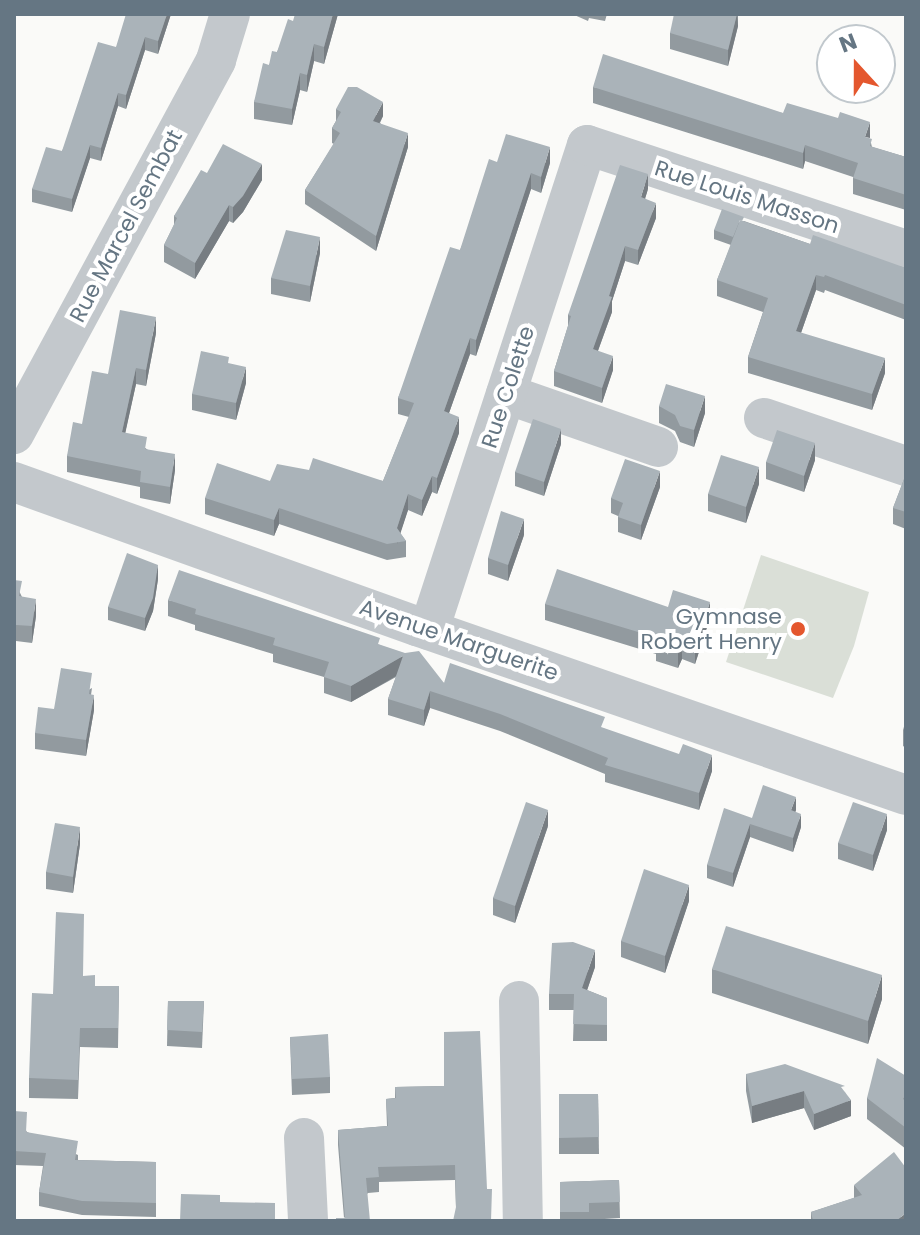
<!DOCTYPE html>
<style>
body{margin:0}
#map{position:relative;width:920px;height:1235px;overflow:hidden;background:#fafaf8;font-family:Poppins,sans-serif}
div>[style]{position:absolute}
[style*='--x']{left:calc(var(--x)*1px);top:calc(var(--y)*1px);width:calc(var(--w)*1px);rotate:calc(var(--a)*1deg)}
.green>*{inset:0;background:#dadfd7}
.minor>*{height:40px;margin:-20px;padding:0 20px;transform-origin:20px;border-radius:20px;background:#c3c8cc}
.wall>*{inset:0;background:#929a9f}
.shaded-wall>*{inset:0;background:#777d82}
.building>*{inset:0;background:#aab3b9}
.dots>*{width:22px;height:22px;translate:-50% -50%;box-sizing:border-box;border:4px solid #fff;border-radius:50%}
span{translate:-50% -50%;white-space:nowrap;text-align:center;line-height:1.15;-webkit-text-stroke:8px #fff;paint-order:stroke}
.street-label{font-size:22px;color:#657683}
.poi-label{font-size:22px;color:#657683}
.right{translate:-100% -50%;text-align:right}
.frame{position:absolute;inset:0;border:16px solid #657683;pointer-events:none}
.north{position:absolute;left:816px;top:24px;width:80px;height:80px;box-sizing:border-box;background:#fff;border:2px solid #c1c8cd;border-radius:50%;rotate:339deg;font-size:22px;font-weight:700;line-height:32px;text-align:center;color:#657683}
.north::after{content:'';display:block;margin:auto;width:28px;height:36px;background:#e4572e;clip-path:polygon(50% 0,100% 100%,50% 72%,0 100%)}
</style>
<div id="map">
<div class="green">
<div style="clip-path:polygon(761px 555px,869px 592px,854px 646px,833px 698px,726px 662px)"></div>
</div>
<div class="minor">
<div style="--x:506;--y:394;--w:161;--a:19.2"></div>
<div style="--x:764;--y:418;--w:150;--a:18.7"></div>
<div style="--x:14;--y:434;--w:425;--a:-61.6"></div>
<div style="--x:216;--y:60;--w:48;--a:-73.1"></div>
<div style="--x:14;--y:482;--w:428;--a:19.7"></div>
<div style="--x:417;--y:626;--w:517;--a:19.07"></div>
<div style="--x:429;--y:630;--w:510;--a:-71.96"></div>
<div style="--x:587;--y:145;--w:336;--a:18.2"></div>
<div style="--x:519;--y:1001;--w:220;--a:89"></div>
<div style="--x:304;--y:1138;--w:83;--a:87.2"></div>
</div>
<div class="wall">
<div style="clip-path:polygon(171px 14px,158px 54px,145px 50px,126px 109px,118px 106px,101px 161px,90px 158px,72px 212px,32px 202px,32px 189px,62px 151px,116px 47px)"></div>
<div style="clip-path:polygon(338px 14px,324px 64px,314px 61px,307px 92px,300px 90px,292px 125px,254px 119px,254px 102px,269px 65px,277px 52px,293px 21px)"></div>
<div style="clip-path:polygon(572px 14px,607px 14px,605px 21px,589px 18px,588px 21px)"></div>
<div style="clip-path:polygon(738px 14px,738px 26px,728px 66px,670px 49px,670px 33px)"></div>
<div style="clip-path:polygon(593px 87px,783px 113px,870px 139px,872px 147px,906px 157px,906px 210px,853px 194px,853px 177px,805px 161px,803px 169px,593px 103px)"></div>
<div style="clip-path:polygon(336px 109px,383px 116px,380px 123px,408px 147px,376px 251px,305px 204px,305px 190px,334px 144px,332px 143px,332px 128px,336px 121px)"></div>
<div style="clip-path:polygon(497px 162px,550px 163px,541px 193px,531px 189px,476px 356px,470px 354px,449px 413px,459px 433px,437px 494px,432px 492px,422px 516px,408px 510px,400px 533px,406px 541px,406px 557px,387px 560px,279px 524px,274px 536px,205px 514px,205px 498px,270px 481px,309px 470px,383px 481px,409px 417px,398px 414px,398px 398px)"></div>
<div style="clip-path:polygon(207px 173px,262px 180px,243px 212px,233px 223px,229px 221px,195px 279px,164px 262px,164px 245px,174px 225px,174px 216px)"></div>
<div style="clip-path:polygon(648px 189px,645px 198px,656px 218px,638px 265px,625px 261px,612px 301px,612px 312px,598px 351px,613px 370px,602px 403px,554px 386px,554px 371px,568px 326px,568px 315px)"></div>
<div style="clip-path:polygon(744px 221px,810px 244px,906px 268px,906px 320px,825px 290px,824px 293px,816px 290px,801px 333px,885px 373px,872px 410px,748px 373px,748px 357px,763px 312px,717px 296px,717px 280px,731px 245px,714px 239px,714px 230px)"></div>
<div style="clip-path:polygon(320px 253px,310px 302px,271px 294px,271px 278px)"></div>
<div style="clip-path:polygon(156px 333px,146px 386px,136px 384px,125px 433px,175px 470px,170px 504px,140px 498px,140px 487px,67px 472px,67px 456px,108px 374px)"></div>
<div style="clip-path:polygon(229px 364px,246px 383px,236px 420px,192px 410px,192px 394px)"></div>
<div style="clip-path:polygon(659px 406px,705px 413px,694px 447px,680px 442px,675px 431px,659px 423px)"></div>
<div style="clip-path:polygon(561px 444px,544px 496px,515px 486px,515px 472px)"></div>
<div style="clip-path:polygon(815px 460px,804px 492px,766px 479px,766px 462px)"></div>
<div style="clip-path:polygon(906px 474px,906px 529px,893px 524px,893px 508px)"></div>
<div style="clip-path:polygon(759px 484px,746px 523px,708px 511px,708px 494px)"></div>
<div style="clip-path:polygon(660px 487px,641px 540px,618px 532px,618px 516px,611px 513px,611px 498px)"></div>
<div style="clip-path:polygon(524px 535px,508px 581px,488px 574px,488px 558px)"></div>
<div style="clip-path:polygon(158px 579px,153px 611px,145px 631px,108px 620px,108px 607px)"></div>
<div style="clip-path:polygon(14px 580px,22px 597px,36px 616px,32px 643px,16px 641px,14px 650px)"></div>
<div style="clip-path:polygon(168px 600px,380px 645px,444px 683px,605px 729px,712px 771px,699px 810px,605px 782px,605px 774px,500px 731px,430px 708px,424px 726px,388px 715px,388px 699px,396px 677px,351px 702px,324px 693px,324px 677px,273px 662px,273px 654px,195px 630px,195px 625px,168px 616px)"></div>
<div style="clip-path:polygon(545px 604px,668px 607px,710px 618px,695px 664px,682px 659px,678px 668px,656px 661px,656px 654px,545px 620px)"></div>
<div style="clip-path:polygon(92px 688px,91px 695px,94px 710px,86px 756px,35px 749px,35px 733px,54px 709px)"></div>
<div style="clip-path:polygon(906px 720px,906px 748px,903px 746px,903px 730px)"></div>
<div style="clip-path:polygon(796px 810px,795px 812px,801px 827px,793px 852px,750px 837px,733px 887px,707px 878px,707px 865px,752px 818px)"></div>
<div style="clip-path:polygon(548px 826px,515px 923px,493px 915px,493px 898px)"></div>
<div style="clip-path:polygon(887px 830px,873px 871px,838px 859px,838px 843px)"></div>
<div style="clip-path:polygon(80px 844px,73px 893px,46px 889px,46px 872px)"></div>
<div style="clip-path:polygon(689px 901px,665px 973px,621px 957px,621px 941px)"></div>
<div style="clip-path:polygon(595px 967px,587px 990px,607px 998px,607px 1041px,573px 1041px,574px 1010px,549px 1010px,549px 994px)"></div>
<div style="clip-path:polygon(712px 969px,882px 999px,868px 1044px,712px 993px)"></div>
<div style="clip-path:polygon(83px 976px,95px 986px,119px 986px,118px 1048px,80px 1047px,78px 1099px,29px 1098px,29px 1078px,53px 994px)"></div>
<div style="clip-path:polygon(906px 994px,906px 1026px,904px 1025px,904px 1001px)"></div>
<div style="clip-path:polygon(168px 1001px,204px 1001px,202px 1048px,167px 1046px)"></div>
<div style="clip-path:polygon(480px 1031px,456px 1208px,455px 1180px,379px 1182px,379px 1192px,368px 1193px,344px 1218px,338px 1145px,338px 1130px,387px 1126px,386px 1099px,395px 1098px,395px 1087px,444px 1086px)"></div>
<div style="clip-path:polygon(290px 1037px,330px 1077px,330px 1093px,292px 1095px)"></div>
<div style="clip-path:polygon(746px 1074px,845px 1092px,851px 1116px,814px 1130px,804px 1108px,752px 1123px,746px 1091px)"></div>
<div style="clip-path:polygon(906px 1076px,906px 1149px,867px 1119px,867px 1098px)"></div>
<div style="clip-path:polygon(559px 1094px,598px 1094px,599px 1154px,559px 1154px)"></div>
<div style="clip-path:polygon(14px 1111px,27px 1132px,78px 1155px,78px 1160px,156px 1162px,156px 1217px,82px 1215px,39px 1206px,39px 1192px,43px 1166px,14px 1165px)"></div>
<div style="clip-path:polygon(619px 1180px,620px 1218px,589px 1220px,589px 1221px,560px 1221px,560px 1182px)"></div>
<div style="clip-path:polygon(854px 1185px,906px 1221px,811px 1221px,811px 1212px,854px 1198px)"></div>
</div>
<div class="shaded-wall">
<div style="clip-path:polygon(167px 14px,171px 14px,158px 54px,158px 41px)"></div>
<div style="clip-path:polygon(333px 14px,338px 14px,324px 64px,324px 47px)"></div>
<div style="clip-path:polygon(737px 14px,738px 26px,728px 66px,728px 50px)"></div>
<div style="clip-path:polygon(145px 37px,145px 50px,126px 109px,126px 95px)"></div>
<div style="clip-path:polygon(314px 44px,314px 61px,307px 92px,307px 75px)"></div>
<div style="clip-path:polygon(300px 73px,300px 90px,292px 125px,292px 109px)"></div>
<div style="clip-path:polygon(118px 93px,118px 106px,101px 161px,101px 148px)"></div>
<div style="clip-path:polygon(383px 102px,383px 116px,373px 135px,373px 121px)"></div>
<div style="clip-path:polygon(870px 122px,870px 138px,865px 137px)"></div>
<div style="clip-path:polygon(408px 133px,408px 147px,376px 251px,376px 236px)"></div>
<div style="clip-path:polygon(90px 145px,90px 158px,72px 212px,72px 199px)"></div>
<div style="clip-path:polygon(805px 145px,805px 161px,803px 169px,803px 153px)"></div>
<div style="clip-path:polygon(550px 147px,550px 163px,541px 193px,541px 177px)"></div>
<div style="clip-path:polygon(262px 164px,262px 180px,243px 212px,233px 223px,233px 207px)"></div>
<div style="clip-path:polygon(531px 173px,531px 189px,476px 356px,476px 340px)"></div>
<div style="clip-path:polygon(648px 174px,648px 189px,641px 212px,641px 197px)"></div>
<div style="clip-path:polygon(656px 203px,656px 218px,638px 265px,638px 250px)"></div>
<div style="clip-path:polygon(229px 205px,229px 221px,195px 279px,195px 263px)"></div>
<div style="clip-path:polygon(320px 237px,320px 253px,310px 302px,310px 286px)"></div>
<div style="clip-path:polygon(625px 246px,625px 261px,612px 301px,612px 312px,593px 364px,593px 349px,609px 296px)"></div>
<div style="clip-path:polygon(816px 275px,816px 290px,796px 347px,796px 331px)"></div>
<div style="clip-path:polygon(156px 317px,156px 333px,146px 386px,146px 370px)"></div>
<div style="clip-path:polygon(470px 338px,470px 354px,444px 427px,444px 411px)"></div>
<div style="clip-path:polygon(613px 356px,613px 370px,602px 403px,602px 388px)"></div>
<div style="clip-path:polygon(885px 358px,885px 373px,872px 410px,872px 394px)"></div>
<div style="clip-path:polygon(246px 367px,246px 383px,236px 420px,236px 403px)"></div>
<div style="clip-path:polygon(136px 368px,136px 384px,122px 448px,122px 432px)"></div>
<div style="clip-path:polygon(705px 396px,705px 413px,694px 447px,694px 430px)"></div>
<div style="clip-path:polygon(459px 417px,459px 433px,437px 494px,437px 478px)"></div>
<div style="clip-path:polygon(561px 429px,561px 444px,544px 496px,544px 482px)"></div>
<div style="clip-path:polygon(815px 443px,815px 460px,804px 492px,804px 476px)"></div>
<div style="clip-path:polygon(175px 454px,175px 470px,170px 504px,170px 487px)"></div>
<div style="clip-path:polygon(759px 467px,759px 484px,746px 523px,746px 507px)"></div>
<div style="clip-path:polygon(660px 471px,660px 487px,641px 540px,641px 525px)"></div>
<div style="clip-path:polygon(432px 476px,432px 492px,422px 516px,422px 500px)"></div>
<div style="clip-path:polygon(408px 494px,408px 510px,397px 544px,397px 528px)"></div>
<div style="clip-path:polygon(279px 508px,279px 524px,274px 536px,274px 520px)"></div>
<div style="clip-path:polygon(524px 519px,524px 535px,508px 581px,508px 565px)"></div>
<div style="clip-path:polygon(158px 565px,158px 579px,153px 611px,145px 631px,145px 618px)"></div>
<div style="clip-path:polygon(36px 599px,36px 616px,32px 643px,32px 626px)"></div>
<div style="clip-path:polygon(710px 602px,710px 618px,695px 664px,695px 647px)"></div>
<div style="clip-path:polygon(682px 642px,682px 659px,678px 668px,678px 652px)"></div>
<div style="clip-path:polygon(403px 656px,403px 672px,351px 702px,351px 686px)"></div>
<div style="clip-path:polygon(430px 691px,430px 708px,424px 726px,424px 710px)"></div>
<div style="clip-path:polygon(94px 695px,94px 710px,86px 756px,86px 740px)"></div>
<div style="clip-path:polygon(712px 755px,712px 771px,699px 810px,699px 793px)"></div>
<div style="clip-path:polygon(796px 797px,796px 810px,791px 824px,791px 810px)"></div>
<div style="clip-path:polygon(548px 810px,548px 826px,515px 923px,515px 906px)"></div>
<div style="clip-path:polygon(801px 814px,801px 827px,793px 852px,793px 838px)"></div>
<div style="clip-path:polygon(887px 814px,887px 830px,873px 871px,873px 855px)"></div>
<div style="clip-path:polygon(750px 824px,750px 837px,733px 887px,733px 873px)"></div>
<div style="clip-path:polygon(80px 827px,80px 844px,73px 893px,73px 877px)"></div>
<div style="clip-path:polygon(689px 885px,689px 901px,665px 973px,665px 956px)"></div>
<div style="clip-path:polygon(595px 950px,595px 967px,582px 1005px,582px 988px)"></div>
<div style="clip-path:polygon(882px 975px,882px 999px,868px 1044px,868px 1021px)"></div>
<div style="clip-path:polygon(804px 1091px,804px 1108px,752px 1123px,752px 1106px)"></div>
<div style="clip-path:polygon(851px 1100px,851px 1116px,814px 1130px,814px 1114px)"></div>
<div style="clip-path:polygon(906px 1213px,906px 1221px,896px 1221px)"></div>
</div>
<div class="building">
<div style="clip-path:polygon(126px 14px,167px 14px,158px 41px,145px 37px,126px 95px,118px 93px,101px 148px,90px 145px,72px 199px,32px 189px,46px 147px,62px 151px,98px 42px,116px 47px)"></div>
<div style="clip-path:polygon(295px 14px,333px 14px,324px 47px,314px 44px,307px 75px,300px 73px,292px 109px,254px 102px,263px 63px,269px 65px,272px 51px,277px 52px,288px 19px,293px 21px)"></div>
<div style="clip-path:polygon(674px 14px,737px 14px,728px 50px,670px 33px)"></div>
<div style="clip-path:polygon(603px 54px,783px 113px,787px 103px,838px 118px,840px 112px,870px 122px,865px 137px,872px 139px,870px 146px,906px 157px,906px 195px,853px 178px,858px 163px,805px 145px,803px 153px,593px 87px)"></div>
<div style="clip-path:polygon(348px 87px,357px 87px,383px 102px,373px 121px,408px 133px,376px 236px,305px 190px,340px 133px,332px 128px,341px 112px,336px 109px)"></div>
<div style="clip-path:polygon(506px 134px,550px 147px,541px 177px,531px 173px,476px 340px,470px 338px,444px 411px,459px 417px,437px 478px,432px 476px,422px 500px,408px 494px,397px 528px,406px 541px,387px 544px,279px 508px,274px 520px,205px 498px,217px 463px,270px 481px,277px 464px,309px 470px,313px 458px,383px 481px,414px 403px,398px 398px,450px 247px,460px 250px,489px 159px,497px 162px)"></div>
<div style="clip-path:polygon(223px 144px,262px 164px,243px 196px,233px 207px,229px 205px,195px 263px,164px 245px,177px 218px,174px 216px,201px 170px,207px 173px)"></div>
<div style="clip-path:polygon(620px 165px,648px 174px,641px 197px,656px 203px,638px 250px,625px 246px,609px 296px,612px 297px,593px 349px,613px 356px,602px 388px,554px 371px,571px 316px,568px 315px)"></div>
<div style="clip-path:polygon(722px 209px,744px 217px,742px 221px,740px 220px,733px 237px,714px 230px)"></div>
<div style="clip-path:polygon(740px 220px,810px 244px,813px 235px,906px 268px,906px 305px,825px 275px,824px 277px,816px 275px,796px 331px,885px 358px,872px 394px,748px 357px,768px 298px,717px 280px)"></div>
<div style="clip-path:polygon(286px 230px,320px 237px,310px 286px,271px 278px)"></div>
<div style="clip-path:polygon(120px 310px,156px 317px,146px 370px,136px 368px,122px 432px,147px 437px,145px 449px,175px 454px,170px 487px,140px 482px,141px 471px,67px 456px,73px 422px,82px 424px,92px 371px,108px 374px)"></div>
<div style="clip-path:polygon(201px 351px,229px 357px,228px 363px,246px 367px,236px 403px,192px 394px)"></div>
<div style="clip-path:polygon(666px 384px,705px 396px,694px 430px,680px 426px,675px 415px,659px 406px)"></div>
<div style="clip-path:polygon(533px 419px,561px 429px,544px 482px,515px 472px)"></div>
<div style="clip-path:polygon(777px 430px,815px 443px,804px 476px,766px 462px)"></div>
<div style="clip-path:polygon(721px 455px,759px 467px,746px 507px,708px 494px)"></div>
<div style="clip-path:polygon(625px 459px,660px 471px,641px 525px,618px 517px,623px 503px,611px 498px)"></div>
<div style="clip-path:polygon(906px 474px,906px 512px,893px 508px)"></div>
<div style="clip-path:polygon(501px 511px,524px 519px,508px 565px,488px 558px)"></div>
<div style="clip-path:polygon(127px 553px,158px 565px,153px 598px,145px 618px,108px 607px)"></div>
<div style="clip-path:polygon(557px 569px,668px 607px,673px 590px,710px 602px,695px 647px,682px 642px,678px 652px,656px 645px,658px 638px,545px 604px)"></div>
<div style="clip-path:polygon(179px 570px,380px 638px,378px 644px,405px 653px,419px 651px,444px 683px,450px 663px,605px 717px,601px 727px,679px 754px,683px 744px,712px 755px,699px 793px,605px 765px,608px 758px,500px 714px,430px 691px,424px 710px,388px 699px,403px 656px,351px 686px,324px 677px,329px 662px,273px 645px,275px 638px,195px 614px,196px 609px,168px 600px)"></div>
<div style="clip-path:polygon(14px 580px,22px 581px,19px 596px,36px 599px,32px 626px,16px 625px,14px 634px)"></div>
<div style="clip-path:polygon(61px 668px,92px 673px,89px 694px,94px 695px,86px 740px,35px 733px,38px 707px,54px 709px)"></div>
<div style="clip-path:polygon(763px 785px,796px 797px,791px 810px,801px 814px,793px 838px,750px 824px,733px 873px,707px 865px,724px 808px,752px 818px)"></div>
<div style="clip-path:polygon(526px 802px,548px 810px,515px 906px,493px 898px)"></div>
<div style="clip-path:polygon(853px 802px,887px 814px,873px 855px,838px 843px)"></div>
<div style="clip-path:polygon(55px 823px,80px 827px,73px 877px,46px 872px)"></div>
<div style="clip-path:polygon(644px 869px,689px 885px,665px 956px,621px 941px)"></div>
<div style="clip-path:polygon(56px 912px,84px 914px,83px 976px,95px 975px,95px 986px,119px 986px,118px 1028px,80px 1028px,78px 1080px,29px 1078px,32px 993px,53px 994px)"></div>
<div style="clip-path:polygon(726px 926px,882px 975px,868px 1021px,712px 969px)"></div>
<div style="clip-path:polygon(573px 942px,595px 950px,582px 988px,607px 998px,607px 1025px,573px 1024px,574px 994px,549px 994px,552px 943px)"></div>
<div style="clip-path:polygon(168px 1001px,204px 1001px,202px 1032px,167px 1030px)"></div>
<div style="clip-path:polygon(480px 1031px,487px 1189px,492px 1189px,491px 1221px,453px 1221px,456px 1207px,455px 1165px,378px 1167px,379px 1177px,366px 1178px,370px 1221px,336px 1221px,336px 1218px,345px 1218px,338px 1130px,388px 1126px,386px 1099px,396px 1098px,395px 1087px,444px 1086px,444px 1032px)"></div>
<div style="clip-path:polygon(328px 1034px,330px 1077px,292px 1079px,290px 1037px)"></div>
<div style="clip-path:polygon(877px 1058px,906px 1076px,906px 1094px,903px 1099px,906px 1101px,906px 1128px,867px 1098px)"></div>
<div style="clip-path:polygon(785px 1064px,845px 1086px,841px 1087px,851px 1100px,814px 1114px,804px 1091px,752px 1106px,746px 1074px)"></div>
<div style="clip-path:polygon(559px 1094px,598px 1094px,599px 1137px,559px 1138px)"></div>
<div style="clip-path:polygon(14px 1111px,27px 1112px,26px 1132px,78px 1141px,75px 1160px,156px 1162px,156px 1203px,82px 1201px,39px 1192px,46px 1153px,14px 1151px)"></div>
<div style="clip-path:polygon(894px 1152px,906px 1168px,906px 1213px,896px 1221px,813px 1221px,811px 1212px,862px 1195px,854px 1185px)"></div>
<div style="clip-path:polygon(619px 1180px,620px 1202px,589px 1203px,589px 1212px,560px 1212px,560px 1182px)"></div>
<div style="clip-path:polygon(181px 1194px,220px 1195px,220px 1202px,275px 1203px,275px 1221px,180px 1221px)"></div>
</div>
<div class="dots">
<div style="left:798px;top:629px;background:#e4572e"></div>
</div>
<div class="street-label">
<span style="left:747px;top:197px;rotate:18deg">Rue Louis Masson</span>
<span style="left:126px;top:226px;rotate:-62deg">Rue Marcel Sembat</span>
<span style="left:508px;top:387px;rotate:-72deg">Rue Colette</span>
<span style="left:459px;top:640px;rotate:19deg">Avenue Marguerite</span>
</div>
<div class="poi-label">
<span class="right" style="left:782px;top:629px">Gymnase<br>Robert Henry</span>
</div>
<div class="frame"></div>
<div class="north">N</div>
</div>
